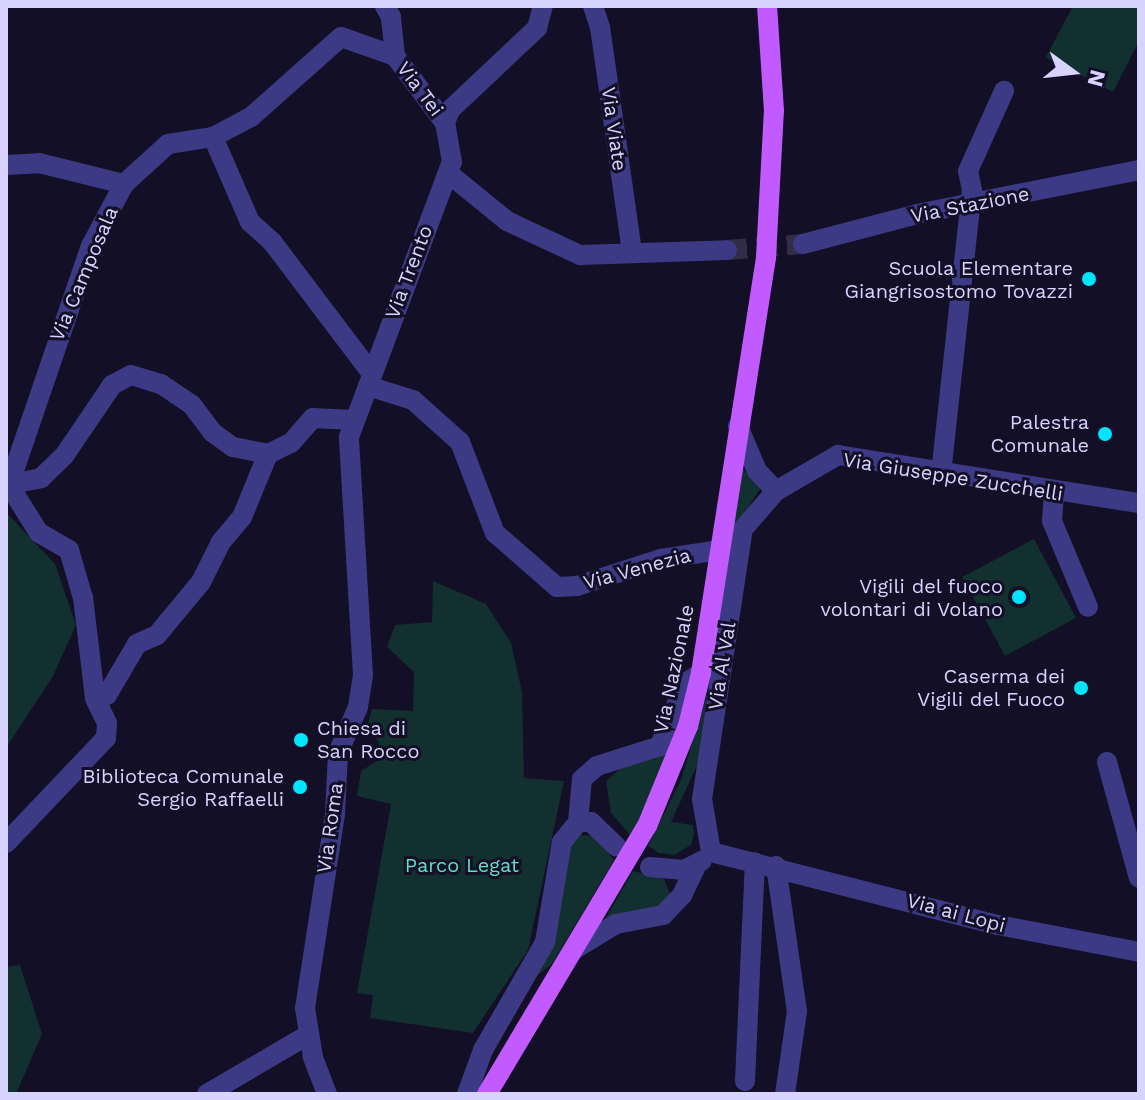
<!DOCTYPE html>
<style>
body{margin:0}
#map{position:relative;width:1145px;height:1100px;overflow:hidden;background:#130f26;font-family:"Work Sans",sans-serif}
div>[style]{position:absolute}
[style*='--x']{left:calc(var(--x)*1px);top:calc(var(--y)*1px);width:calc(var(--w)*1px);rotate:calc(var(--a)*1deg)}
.green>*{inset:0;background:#12302f}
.minor-tunnel>*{height:20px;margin-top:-10px;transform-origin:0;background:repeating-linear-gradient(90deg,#312d47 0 20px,transparent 0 30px)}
.minor>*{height:20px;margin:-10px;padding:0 10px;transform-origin:10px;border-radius:10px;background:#3d3a85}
.major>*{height:20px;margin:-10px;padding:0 10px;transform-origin:10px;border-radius:10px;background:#c25bff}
.dots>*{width:22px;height:22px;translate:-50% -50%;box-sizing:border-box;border:4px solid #130f26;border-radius:50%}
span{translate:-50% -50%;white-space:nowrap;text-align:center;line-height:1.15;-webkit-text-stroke:6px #130f26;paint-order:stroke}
.street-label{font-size:20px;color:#d9d4ff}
.poi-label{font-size:20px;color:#d9d4ff}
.right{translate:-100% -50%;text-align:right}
.left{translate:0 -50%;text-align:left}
.park-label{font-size:20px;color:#5fe0c0}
.frame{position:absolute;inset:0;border:8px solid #d9d4ff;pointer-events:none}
.north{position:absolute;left:1033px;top:32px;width:80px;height:80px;-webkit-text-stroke:6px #130f26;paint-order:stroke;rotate:105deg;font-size:22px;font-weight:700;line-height:32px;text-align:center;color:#d9d4ff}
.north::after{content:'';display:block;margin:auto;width:28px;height:36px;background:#d9d4ff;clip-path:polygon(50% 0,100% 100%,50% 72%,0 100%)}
</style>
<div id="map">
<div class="green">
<div style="clip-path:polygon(1073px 6px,1139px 6px,1139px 41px,1113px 92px,1046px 57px)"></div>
<div style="clip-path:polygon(742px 468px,760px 489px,732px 533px)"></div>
<div style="clip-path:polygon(6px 512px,55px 564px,76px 625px,53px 676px,6px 748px)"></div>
<div style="clip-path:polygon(1034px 539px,1076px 618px,1005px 656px,962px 577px)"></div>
<div style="clip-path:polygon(433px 581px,486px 604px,511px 643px,522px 692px,524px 778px,564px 781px,528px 950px,473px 1033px,370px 1018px,373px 995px,357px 993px,391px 804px,357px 796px,361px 771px,377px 761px,379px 742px,367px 727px,372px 709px,413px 711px,414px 672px,387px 647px,395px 625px,432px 622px)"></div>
<div style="clip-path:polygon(708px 691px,698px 763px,671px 822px,693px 825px,694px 835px,691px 845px,674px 855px,659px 853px,648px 846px,681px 780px)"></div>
<div style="clip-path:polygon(673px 742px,644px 813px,630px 835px,611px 813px,606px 781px,625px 765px)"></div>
<div style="clip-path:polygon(579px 835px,595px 836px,614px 860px,552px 964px,530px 981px,563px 854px)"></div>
<div style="clip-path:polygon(633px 871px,664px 879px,670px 894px,657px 911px,603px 923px)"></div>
<div style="clip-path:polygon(20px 965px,42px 1034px,16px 1094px,6px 1094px,6px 967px)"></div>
</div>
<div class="minor-tunnel">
<div style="--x:727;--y:250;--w:76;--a:-4.5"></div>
</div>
<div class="minor">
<div style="--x:593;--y:6;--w:22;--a:72"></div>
<div style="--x:600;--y:27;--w:228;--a:81.9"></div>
<div style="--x:445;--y:123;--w:14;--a:-69"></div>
<div style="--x:450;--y:110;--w:120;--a:-43.3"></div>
<div style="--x:537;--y:28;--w:23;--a:-75"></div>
<div style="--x:213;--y:137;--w:93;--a:66.5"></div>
<div style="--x:250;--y:222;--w:31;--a:42"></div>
<div style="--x:273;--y:243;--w:164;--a:52.9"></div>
<div style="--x:6;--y:165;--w:33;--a:-3"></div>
<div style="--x:39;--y:163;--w:88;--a:13.9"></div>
<div style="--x:448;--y:173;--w:76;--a:39.1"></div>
<div style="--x:507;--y:221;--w:81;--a:25"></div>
<div style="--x:580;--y:255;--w:147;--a:-1.9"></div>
<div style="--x:803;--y:244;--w:118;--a:-14.7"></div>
<div style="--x:917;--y:214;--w:226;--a:-11.2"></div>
<div style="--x:368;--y:386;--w:47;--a:17.3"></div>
<div style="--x:413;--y:400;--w:63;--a:41.8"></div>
<div style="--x:460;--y:442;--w:97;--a:69"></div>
<div style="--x:495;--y:533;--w:82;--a:41.1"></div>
<div style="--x:557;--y:587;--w:20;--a:-3"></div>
<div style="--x:577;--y:586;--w:88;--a:-17.8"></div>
<div style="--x:661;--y:559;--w:60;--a:-8.7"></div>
<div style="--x:738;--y:426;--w:49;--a:67.1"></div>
<div style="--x:757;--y:471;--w:28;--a:46"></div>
<div style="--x:268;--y:454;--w:68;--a:112.4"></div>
<div style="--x:242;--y:517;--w:33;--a:130"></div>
<div style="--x:221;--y:542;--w:45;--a:116.6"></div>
<div style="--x:201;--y:582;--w:69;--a:129.7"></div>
<div style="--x:157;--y:635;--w:22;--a:156"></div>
<div style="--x:137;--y:644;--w:59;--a:120.5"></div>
<div style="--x:107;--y:695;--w:12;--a:166"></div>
<div style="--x:95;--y:698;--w:101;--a:-96.8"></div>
<div style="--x:83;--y:598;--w:50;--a:-106.3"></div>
<div style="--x:69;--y:550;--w:34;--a:-150"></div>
<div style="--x:39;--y:533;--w:57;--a:-122"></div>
<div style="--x:9;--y:485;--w:253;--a:-71.1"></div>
<div style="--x:91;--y:246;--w:70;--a:-62"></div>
<div style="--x:124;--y:184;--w:59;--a:-42.3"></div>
<div style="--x:168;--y:144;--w:46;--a:-8.8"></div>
<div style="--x:213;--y:137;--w:43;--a:-27.8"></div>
<div style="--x:251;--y:117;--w:120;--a:-41.6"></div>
<div style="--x:341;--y:37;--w:57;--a:19.4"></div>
<div style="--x:941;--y:474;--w:286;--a:-83.8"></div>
<div style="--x:972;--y:190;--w:19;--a:-102"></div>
<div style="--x:968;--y:171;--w:88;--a:-65.8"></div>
<div style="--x:6;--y:485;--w:36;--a:-11"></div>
<div style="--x:41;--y:478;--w:32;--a:-44"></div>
<div style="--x:64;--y:456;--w:86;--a:-55.9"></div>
<div style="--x:112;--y:385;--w:21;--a:-28"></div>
<div style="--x:131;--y:375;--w:31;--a:17"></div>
<div style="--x:161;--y:384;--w:37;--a:34"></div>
<div style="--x:192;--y:405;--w:34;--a:53"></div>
<div style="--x:212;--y:432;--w:26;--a:36"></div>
<div style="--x:233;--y:447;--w:36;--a:11"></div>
<div style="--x:268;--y:454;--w:25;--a:-26"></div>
<div style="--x:291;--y:443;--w:33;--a:-49"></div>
<div style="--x:313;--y:418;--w:40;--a:2.9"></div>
<div style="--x:1054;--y:493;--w:28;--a:94"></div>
<div style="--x:1052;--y:521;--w:93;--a:67.3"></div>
<div style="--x:1107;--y:762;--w:120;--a:74.6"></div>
<div style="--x:578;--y:822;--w:43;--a:-84.7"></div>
<div style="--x:582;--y:779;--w:20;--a:-41"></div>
<div style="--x:597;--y:766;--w:66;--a:-17.6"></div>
<div style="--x:660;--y:746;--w:68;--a:-68.4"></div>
<div style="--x:685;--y:683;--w:19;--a:-32"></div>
<div style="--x:6;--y:843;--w:145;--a:-46.4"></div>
<div style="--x:106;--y:738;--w:15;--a:-86"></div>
<div style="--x:107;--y:723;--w:28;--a:-116"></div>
<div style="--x:711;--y:852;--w:54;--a:-99.6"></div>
<div style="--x:702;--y:799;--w:273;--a:-81.4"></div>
<div style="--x:743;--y:529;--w:50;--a:-49"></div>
<div style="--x:776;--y:491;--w:72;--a:-30.1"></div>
<div style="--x:838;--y:455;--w:305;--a:9.1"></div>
<div style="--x:711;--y:852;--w:296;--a:14.3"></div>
<div style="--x:998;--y:925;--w:144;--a:10.8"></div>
<div style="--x:776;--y:866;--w:147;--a:81.8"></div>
<div style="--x:797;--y:1011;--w:84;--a:98.2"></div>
<div style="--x:650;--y:867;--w:34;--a:5"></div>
<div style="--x:684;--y:870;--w:20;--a:-27"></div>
<div style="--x:575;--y:949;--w:48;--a:-31.4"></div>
<div style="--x:616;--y:924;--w:48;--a:-10.8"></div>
<div style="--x:663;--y:915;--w:28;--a:-46"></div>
<div style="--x:682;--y:895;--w:30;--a:-64"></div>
<div style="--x:745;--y:1081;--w:219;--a:-87.4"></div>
<div style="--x:207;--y:1094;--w:117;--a:-30.3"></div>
<div style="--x:327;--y:1094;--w:40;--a:-111"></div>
<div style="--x:313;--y:1057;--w:50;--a:-99.3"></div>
<div style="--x:305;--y:1008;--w:196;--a:-81.2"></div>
<div style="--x:335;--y:814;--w:61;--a:-87.2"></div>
<div style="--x:338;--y:753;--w:50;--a:-66.5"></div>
<div style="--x:358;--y:707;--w:32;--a:-81"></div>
<div style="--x:363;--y:675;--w:238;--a:-93.4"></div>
<div style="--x:349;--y:437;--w:294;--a:-69.5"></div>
<div style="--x:452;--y:162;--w:40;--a:-100"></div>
<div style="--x:445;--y:123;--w:84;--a:-126.7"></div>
<div style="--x:395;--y:56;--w:39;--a:-96"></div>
<div style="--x:391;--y:17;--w:13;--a:-119"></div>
<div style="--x:467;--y:1094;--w:47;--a:-70"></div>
<div style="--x:483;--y:1050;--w:125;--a:-60.1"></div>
<div style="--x:545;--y:942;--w:101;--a:-80.4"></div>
<div style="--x:562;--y:842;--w:26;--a:-51"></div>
<div style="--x:578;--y:822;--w:13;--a:0"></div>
<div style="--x:591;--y:822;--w:35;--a:44"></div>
</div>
<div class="major">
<div style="--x:487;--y:1094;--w:312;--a:-59.2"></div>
<div style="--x:647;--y:826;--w:108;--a:-67.7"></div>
<div style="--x:688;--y:726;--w:55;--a:-76.2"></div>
<div style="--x:701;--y:673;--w:421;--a:-81.1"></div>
<div style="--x:766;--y:257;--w:146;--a:-86.9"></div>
<div style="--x:774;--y:111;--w:105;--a:-93.8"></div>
</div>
<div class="dots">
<div style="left:1089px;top:279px;background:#00e5ff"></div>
<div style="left:1105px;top:434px;background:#00e5ff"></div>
<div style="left:1019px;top:597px;background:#00e5ff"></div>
<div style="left:1081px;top:688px;background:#00e5ff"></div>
<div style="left:301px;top:740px;background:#00e5ff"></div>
<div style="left:300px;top:787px;background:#00e5ff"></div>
</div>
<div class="street-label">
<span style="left:420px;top:89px;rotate:53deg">Via Tei</span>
<span style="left:614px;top:129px;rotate:82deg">Via Viate</span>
<span style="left:970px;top:205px;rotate:-11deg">Via Stazione</span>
<span style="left:409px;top:272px;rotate:-69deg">Via Trento</span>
<span style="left:84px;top:274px;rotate:-67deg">Via Camposala</span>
<span style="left:953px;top:477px;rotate:9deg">Via Giuseppe Zucchelli</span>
<span style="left:637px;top:569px;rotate:-15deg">Via Venezia</span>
<span style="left:722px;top:666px;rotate:-81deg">Via Al Val</span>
<span style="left:674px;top:669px;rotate:-78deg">Via Nazionale</span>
<span style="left:330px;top:828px;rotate:-82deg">Via Roma</span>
<span style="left:956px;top:913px;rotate:15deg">Via ai Lopi</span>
</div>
<div class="poi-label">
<span class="right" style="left:1073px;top:280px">Scuola Elementare<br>Giangrisostomo Tovazzi</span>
<span class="right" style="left:1089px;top:434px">Palestra<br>Comunale</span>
<span class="right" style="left:1003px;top:598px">Vigili del fuoco<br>volontari di Volano</span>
<span class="right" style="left:1065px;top:688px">Caserma dei<br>Vigili del Fuoco</span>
<span class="left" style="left:317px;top:740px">Chiesa di<br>San Rocco</span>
<span class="right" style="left:284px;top:788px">Biblioteca Comunale<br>Sergio Raffaelli</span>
</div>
<div class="park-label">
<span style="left:462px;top:865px">Parco Legat</span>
</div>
<div class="frame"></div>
<div class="north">N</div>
</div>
